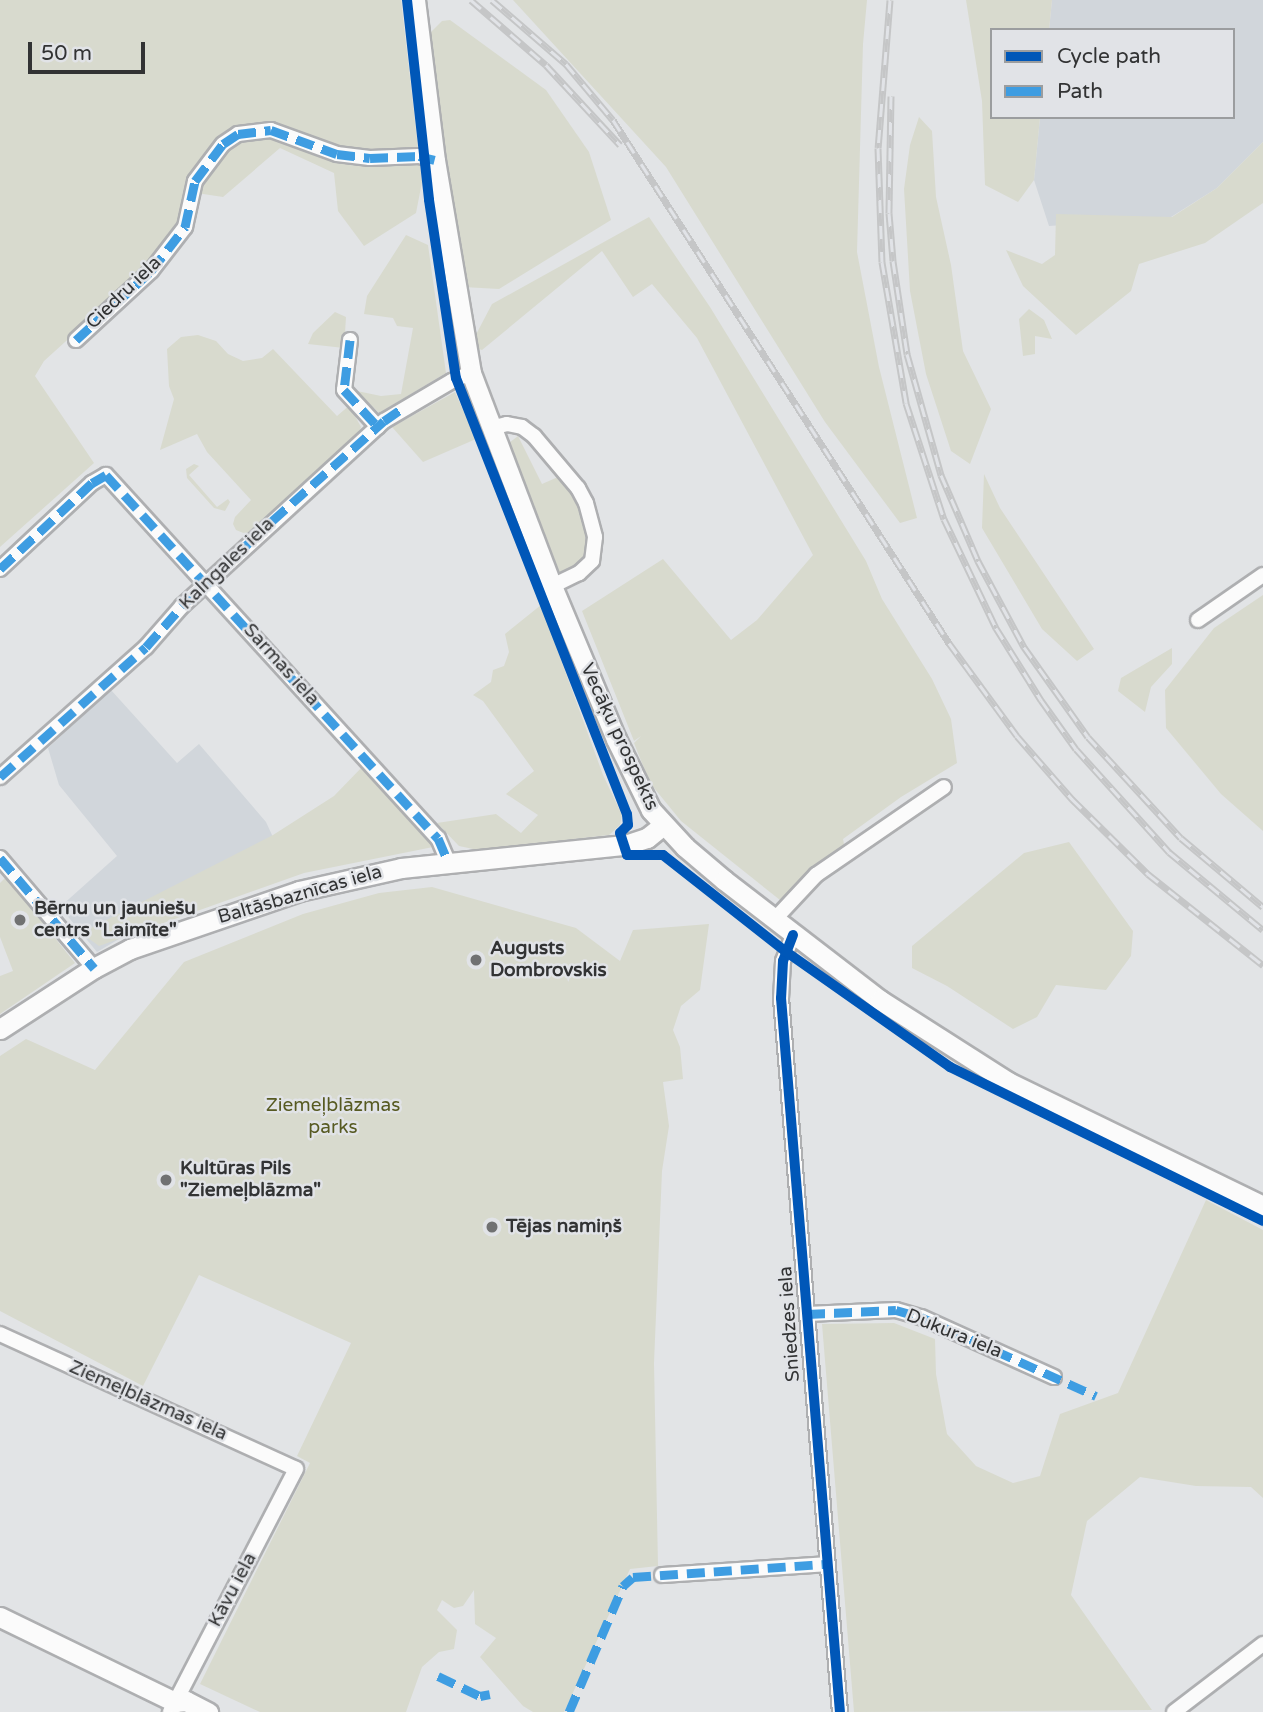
<!DOCTYPE html>
<meta charset="utf-8">
<style>
body{margin:0}
#map{position:relative;width:1263px;height:1712px;overflow:hidden;background:#e2e4e6;font-family:"Varela Round",sans-serif}
div>[style]{position:absolute}
[style*='--x']{left:calc(var(--x)*1px);top:calc(var(--y)*1px);width:calc(var(--w)*1px);rotate:calc(var(--a)*1deg)}
.built>*{inset:0;background:#d1d6db}
.green>*{inset:0;background:#d8dace}
.roads{filter:drop-shadow(2px 0 #aeafb1) drop-shadow(-2px 0 #aeafb1) drop-shadow(0 2px #aeafb1) drop-shadow(0 -2px #aeafb1)}
.street>*{height:14px;margin:-7px;padding:0 7px;transform-origin:7px;border-radius:7px;background:#fbfbfb}
.secondary>*{height:19px;margin:-9.5px;padding:0 9.5px;transform-origin:9.5px;border-radius:9.5px;background:#fbfbfb}
.rail>*{height:7px;margin-top:-3.5px;transform-origin:0;background:repeating-linear-gradient(90deg,#e1e3e7 0 13px,#c5c6c7 0 26px);box-sizing:border-box;border-block:2px solid #c5c6c7}
.quiet>*{height:9px;margin-top:-4.5px;transform-origin:0;background:repeating-linear-gradient(90deg,#3e9de2 0 18px,transparent 0 27px)}
.cycleway>*{height:10px;margin:-5px;padding:0 5px;transform-origin:5px;border-radius:5px;background:#0057b8}
.dots>*{width:19px;height:19px;translate:-50% -50%;box-sizing:border-box;border:4px solid #e1e3e7;border-radius:50%}
span{translate:-50% -50%;white-space:nowrap;text-align:center;line-height:1.15;-webkit-text-stroke:5px #e1e3e7;paint-order:stroke}
.street-label{font-size:19px;color:#323334}
.poi-label{font-size:19px;color:#323334;font-weight:700}
.left{translate:0 -50%;text-align:left}
.park-label{font-size:19px;color:#575a22}
.legend{position:absolute;left:990px;top:28px;width:245px;height:91px;box-sizing:border-box;background:#e1e3e7;border:2px solid #9b9d9f;margin:0;padding:9px 12px;list-style:none;font-size:21px;color:#323334}
.legend li{display:flex;align-items:center;gap:14px;height:35px}
.legend b{width:35px;border:2px solid #9b9d9f}
.scale{position:absolute;left:28px;top:42px;width:117px;height:32px;box-sizing:border-box;border:4px solid #323334;border-top:0;padding-left:9px;font-size:21px;line-height:24px;white-space:nowrap;color:#323334;-webkit-text-stroke:5px #e1e3e7;paint-order:stroke}
</style>
<div id="map">
<div class="built">
<div style="clip-path:polygon(1052px 0,1263px 0,1263px 142px,1217px 188px,1171px 217px,1049px 226px,1034px 180px,1040px 117px,1233px 117px,1233px 30px,1049px 30px)"></div>
<div style="clip-path:polygon(111px 690px,177px 763px,199px 744px,266px 822px,289px 872px,136px 929px,97px 952px,60px 907px,117px 856px,59px 785px,48px 748px)"></div>
</div>
<div class="green">
<div style="clip-path:polygon(0 0,401px 0,422px 182px,416px 213px,364px 246px,338px 211px,334px 173px,280px 148px,223px 197px,190px 192px,172px 234px,149px 266px,44px 361px,35px 376px,94px 463px,0 547px)"></div>
<div style="clip-path:polygon(513px 0,867px 0,863px 44px,857px 252px,879px 367px,917px 518px,900px 523px,825px 422px,666px 167px)"></div>
<div style="clip-path:polygon(966px 0,1052px 0,1049px 30px,992px 30px,992px 117px,1040px 117px,1034px 180px,1018px 202px,985px 185px,982px 101px)"></div>
<div style="clip-path:polygon(450px 20px,546px 90px,589px 152px,611px 220px,499px 289px,463px 287px,429px 34px,442px 21px)"></div>
<div style="clip-path:polygon(919px 117px,932px 131px,936px 197px,951px 265px,963px 351px,991px 409px,970px 464px,951px 451px,926px 374px,910px 291px,904px 189px,910px 145px)"></div>
<div style="clip-path:polygon(1263px 142px,1263px 203px,1205px 243px,1139px 264px,1131px 291px,1076px 335px,1023px 286px,1006px 250px,1042px 264px,1055px 255px,1056px 214px,1172px 217px,1217px 188px)"></div>
<div style="clip-path:polygon(649px 217px,710px 307px,866px 561px,882px 599px,932px 679px,951px 719px,957px 763px,901px 797px,843px 839px,844px 844px,780px 900px,681px 821px,650px 783px,634px 743px,641px 736px,634px 741px,582px 611px,663px 559px,731px 640px,757px 620px,813px 555px,697px 338px,652px 284px,633px 297px,602px 251px,482px 350px,470px 346px,492px 304px)"></div>
<div style="clip-path:polygon(406px 235px,428px 245px,446px 373px,379px 413px,357px 391px,381px 396px,401px 394px,413px 328px,397px 326px,393px 318px,364px 314px,367px 296px)"></div>
<div style="clip-path:polygon(1029px 309px,1044px 320px,1052px 339px,1035px 336px,1035px 354px,1023px 356px,1019px 319px)"></div>
<div style="clip-path:polygon(335px 312px,346px 317px,344px 348px,308px 344px,313px 333px)"></div>
<div style="clip-path:polygon(198px 335px,216px 341px,228px 354px,243px 361px,262px 358px,273px 349px,337px 416px,351px 404px,358px 412px,355px 416px,361px 427px,357px 436px,312px 479px,246px 534px,236px 530px,233px 524px,235px 517px,251px 500px,207px 452px,197px 434px,160px 450px,174px 399px,169px 386px,167px 349px,181px 337px)"></div>
<div style="clip-path:polygon(455px 392px,476px 439px,423px 462px,392px 427px)"></div>
<div style="clip-path:polygon(518px 436px,542px 484px,558px 477px,587px 515px,589px 544px,582px 565px,561px 576px,509px 443px)"></div>
<div style="clip-path:polygon(194px 464px,199px 466px,189px 475px,217px 507px,228px 499px,230px 502px,225px 511px,214px 508px,187px 478px,186px 469px)"></div>
<div style="clip-path:polygon(984px 474px,1000px 508px,1094px 649px,1077px 661px,1042px 629px,982px 528px)"></div>
<div style="clip-path:polygon(1263px 595px,1263px 831px,1221px 794px,1166px 728px,1165px 690px,1214px 628px)"></div>
<div style="clip-path:polygon(541px 605px,603px 775px,622px 815px,620px 825px,609px 835px,478px 850px,459px 846px,437px 823px,496px 814px,521px 833px,538px 815px,506px 794px,534px 771px,483px 701px,473px 695px,491px 682px,493px 670px,504px 666px,509px 652px,505px 634px)"></div>
<div style="clip-path:polygon(1172px 648px,1172px 664px,1151px 687px,1145px 712px,1118px 691px,1121px 678px)"></div>
<div style="clip-path:polygon(364px 765px,433px 847px,304px 873px,99px 946px,81px 933px,273px 835px,334px 796px)"></div>
<div style="clip-path:polygon(1069px 842px,1133px 931px,1131px 956px,1106px 990px,1056px 985px,1037px 1017px,1013px 1029px,947px 986px,912px 968px,912px 946px,1024px 853px)"></div>
<div style="clip-path:polygon(6px 877px,75px 963px,0 1014px,0 976px,13px 971px,0 937px,0 883px)"></div>
<div style="clip-path:polygon(432px 887px,576px 928px,620px 961px,633px 930px,709px 924px,700px 990px,681px 1006px,673px 1030px,680px 1047px,683px 1079px,663px 1082px,669px 1126px,662px 1171px,654px 1363px,658px 1566px,630px 1569px,564px 1712px,533px 1712px,523px 1706px,480px 1657px,496px 1638px,475px 1624px,474px 1590px,463px 1606px,454px 1608px,442px 1600px,437px 1610px,457px 1630px,454px 1649px,439px 1652px,422px 1667px,406px 1712px,260px 1712px,200px 1684px,310px 1463px,297px 1456px,351px 1343px,199px 1275px,143px 1386px,0 1311px,0 1056px,26px 1039px,95px 1070px,184px 962px,303px 914px,379px 893px)"></div>
<div style="clip-path:polygon(1206px 1200px,1263px 1230px,1263px 1498px,1251px 1487px,1196px 1486px,1140px 1477px,1087px 1521px,1071px 1595px,1152px 1710px,854px 1712px,822px 1324px,894px 1323px,935px 1339px,936px 1374px,947px 1434px,976px 1466px,1013px 1483px,1040px 1476px,1060px 1414px,1118px 1393px)"></div>
</div>
<div class="roads">
<div class="street">
<div style="--x:76;--y:340;--w:102;--a:-42.6"></div>
<div style="--x:151;--y:271;--w:56;--a:-52.3"></div>
<div style="--x:185;--y:227;--w:47;--a:-77.7"></div>
<div style="--x:195;--y:181;--w:46;--a:-52.9"></div>
<div style="--x:223;--y:144;--w:18;--a:-34"></div>
<div style="--x:238;--y:134;--w:33;--a:-7"></div>
<div style="--x:271;--y:130;--w:70;--a:20"></div>
<div style="--x:337;--y:154;--w:33;--a:7"></div>
<div style="--x:370;--y:158;--w:49;--a:-2.3"></div>
<div style="--x:419;--y:156;--w:16;--a:14"></div>
<div style="--x:350;--y:340;--w:50;--a:96.8"></div>
<div style="--x:344;--y:390;--w:50;--a:47.4"></div>
<div style="--x:491;--y:428;--w:16;--a:-14"></div>
<div style="--x:507;--y:424;--w:15;--a:11"></div>
<div style="--x:522;--y:427;--w:15;--a:37"></div>
<div style="--x:534;--y:436;--w:68;--a:49.8"></div>
<div style="--x:578;--y:488;--w:17;--a:62"></div>
<div style="--x:586;--y:503;--w:35;--a:75"></div>
<div style="--x:595;--y:537;--w:24;--a:97"></div>
<div style="--x:592;--y:561;--w:18;--a:137"></div>
<div style="--x:579;--y:573;--w:30;--a:154"></div>
<div style="--x:0;--y:569;--w:126;--a:-43.1"></div>
<div style="--x:92;--y:483;--w:16;--a:-30"></div>
<div style="--x:106;--y:475;--w:492;--a:47.6"></div>
<div style="--x:438;--y:838;--w:25;--a:67"></div>
<div style="--x:1198;--y:620;--w:79;--a:-34.7"></div>
<div style="--x:0;--y:777;--w:195;--a:-41.7"></div>
<div style="--x:146;--y:647;--w:55;--a:-48.7"></div>
<div style="--x:182;--y:606;--w:274;--a:-42.5"></div>
<div style="--x:384;--y:421;--w:79;--a:-30.5"></div>
<div style="--x:452;--y:381;--w:21;--a:-23"></div>
<div style="--x:0;--y:858;--w:145;--a:49.5"></div>
<div style="--x:774;--y:920;--w:62;--a:-47"></div>
<div style="--x:816;--y:875;--w:155;--a:-34.5"></div>
<div style="--x:793;--y:935;--w:28;--a:111"></div>
<div style="--x:783;--y:961;--w:37;--a:93"></div>
<div style="--x:781;--y:998;--w:716;--a:85.28"></div>
<div style="--x:807;--y:1314;--w:89;--a:-2.6"></div>
<div style="--x:896;--y:1310;--w:26;--a:16"></div>
<div style="--x:921;--y:1317;--w:146;--a:24.3"></div>
<div style="--x:0;--y:1334;--w:325;--a:24.5"></div>
<div style="--x:296;--y:1469;--w:274;--a:117.4"></div>
<div style="--x:662;--y:1575;--w:164;--a:-3.8"></div>
<div style="--x:1174;--y:1712;--w:112;--a:-37.4"></div>
</div>
<div class="secondary">
<div style="--x:415;--y:0;--w:161;--a:82.9"></div>
<div style="--x:435;--y:160;--w:216;--a:80.4"></div>
<div style="--x:471;--y:373;--w:228;--a:69.2"></div>
<div style="--x:552;--y:586;--w:166;--a:67.3"></div>
<div style="--x:616;--y:739;--w:79;--a:63.8"></div>
<div style="--x:651;--y:810;--w:50;--a:47.4"></div>
<div style="--x:685;--y:847;--w:51;--a:40.2"></div>
<div style="--x:724;--y:880;--w:197;--a:37.6"></div>
<div style="--x:880;--y:1000;--w:152;--a:32.6"></div>
<div style="--x:1008;--y:1082;--w:284;--a:25.9"></div>
<div style="--x:0;--y:1029;--w:112;--a:-33"></div>
<div style="--x:94;--y:968;--w:41;--a:-27.8"></div>
<div style="--x:130;--y:949;--w:179;--a:-18.9"></div>
<div style="--x:299;--y:891;--w:105;--a:-12.7"></div>
<div style="--x:401;--y:868;--w:225;--a:-5.9"></div>
<div style="--x:625;--y:845;--w:23;--a:-18"></div>
<div style="--x:647;--y:838;--w:21;--a:-39"></div>
<div style="--x:0;--y:1617;--w:195;--a:25.9"></div>
<div style="--x:175;--y:1702;--w:11;--a:-5"></div>
<div style="--x:186;--y:1701;--w:25;--a:27"></div>
</div>
</div>
<div class="rail">
<div style="--x:471;--y:0;--w:99;--a:40.9"></div>
<div style="--x:546;--y:65;--w:109;--a:47.2"></div>
<div style="--x:492;--y:0;--w:98;--a:40.9"></div>
<div style="--x:566;--y:64;--w:73;--a:50"></div>
<div style="--x:613;--y:120;--w:622;--a:57.28"></div>
<div style="--x:949;--y:643;--w:115;--a:53.8"></div>
<div style="--x:1017;--y:736;--w:84;--a:48.9"></div>
<div style="--x:1072;--y:799;--w:107;--a:44.6"></div>
<div style="--x:1148;--y:874;--w:147;--a:38.4"></div>
<div style="--x:890;--y:0;--w:148;--a:94.6"></div>
<div style="--x:878;--y:148;--w:114;--a:88"></div>
<div style="--x:882;--y:262;--w:143;--a:80.3"></div>
<div style="--x:906;--y:403;--w:122;--a:71.9"></div>
<div style="--x:944;--y:519;--w:121;--a:64.5"></div>
<div style="--x:996;--y:628;--w:85;--a:58"></div>
<div style="--x:1041;--y:700;--w:60;--a:54.5"></div>
<div style="--x:1076;--y:749;--w:139;--a:47.9"></div>
<div style="--x:1169;--y:852;--w:122;--a:39.7"></div>
<div style="--x:891;--y:96;--w:117;--a:91"></div>
<div style="--x:889;--y:213;--w:48;--a:85.2"></div>
<div style="--x:893;--y:261;--w:94;--a:81.4"></div>
<div style="--x:907;--y:354;--w:126;--a:74.3"></div>
<div style="--x:941;--y:475;--w:94;--a:66.7"></div>
<div style="--x:978;--y:561;--w:98;--a:61.9"></div>
<div style="--x:1024;--y:647;--w:110;--a:54.6"></div>
<div style="--x:1088;--y:737;--w:137;--a:47.4"></div>
<div style="--x:1181;--y:838;--w:107;--a:40.1"></div>
</div>
<div class="quiet">
<div style="--x:76;--y:340;--w:102;--a:-42.6"></div>
<div style="--x:151;--y:271;--w:56;--a:-52.3"></div>
<div style="--x:185;--y:227;--w:47;--a:-77.7"></div>
<div style="--x:195;--y:181;--w:46;--a:-52.9"></div>
<div style="--x:223;--y:144;--w:18;--a:-34"></div>
<div style="--x:238;--y:134;--w:33;--a:-7"></div>
<div style="--x:271;--y:130;--w:70;--a:20"></div>
<div style="--x:337;--y:154;--w:33;--a:7"></div>
<div style="--x:370;--y:158;--w:49;--a:-2.3"></div>
<div style="--x:419;--y:156;--w:16;--a:14"></div>
<div style="--x:350;--y:340;--w:50;--a:96.8"></div>
<div style="--x:344;--y:390;--w:50;--a:47.4"></div>
<div style="--x:0;--y:569;--w:126;--a:-43.1"></div>
<div style="--x:92;--y:483;--w:16;--a:-30"></div>
<div style="--x:106;--y:475;--w:492;--a:47.6"></div>
<div style="--x:438;--y:838;--w:25;--a:67"></div>
<div style="--x:0;--y:777;--w:195;--a:-41.7"></div>
<div style="--x:146;--y:647;--w:55;--a:-48.7"></div>
<div style="--x:182;--y:606;--w:124;--a:-43.4"></div>
<div style="--x:272;--y:521;--w:150;--a:-41.8"></div>
<div style="--x:384;--y:421;--w:19;--a:-35"></div>
<div style="--x:0;--y:858;--w:145;--a:49.5"></div>
<div style="--x:807;--y:1314;--w:89;--a:-2.6"></div>
<div style="--x:896;--y:1310;--w:26;--a:16"></div>
<div style="--x:921;--y:1317;--w:192;--a:24.3"></div>
<div style="--x:438;--y:1676;--w:47;--a:25.5"></div>
<div style="--x:480;--y:1696;--w:10;--a:-11"></div>
<div style="--x:569;--y:1712;--w:137;--a:-66.8"></div>
<div style="--x:623;--y:1586;--w:13;--a:-42"></div>
<div style="--x:633;--y:1577;--w:193;--a:-3.9"></div>
</div>
<div class="cycleway">
<div style="--x:407;--y:0;--w:201;--a:83.7"></div>
<div style="--x:429;--y:200;--w:180;--a:81.4"></div>
<div style="--x:456;--y:378;--w:468;--a:68.6"></div>
<div style="--x:627;--y:814;--w:11;--a:85"></div>
<div style="--x:628;--y:825;--w:11;--a:135"></div>
<div style="--x:620;--y:833;--w:23;--a:72"></div>
<div style="--x:627;--y:855;--w:36;--a:0"></div>
<div style="--x:663;--y:855;--w:155;--a:38.2"></div>
<div style="--x:785;--y:951;--w:202;--a:35.1"></div>
<div style="--x:950;--y:1067;--w:349;--a:26.2"></div>
<div style="--x:793;--y:935;--w:28;--a:111"></div>
<div style="--x:783;--y:961;--w:37;--a:93"></div>
<div style="--x:781;--y:998;--w:716;--a:85.28"></div>
</div>
<div class="dots">
<div style="left:20px;top:920px;background:#707172"></div>
<div style="left:476px;top:960px;background:#707172"></div>
<div style="left:166px;top:1180px;background:#707172"></div>
<div style="left:492px;top:1227px;background:#707172"></div>
</div>
<div class="street-label">
<span style="left:124px;top:293px;rotate:-44deg">Ciedru iela</span>
<span style="left:227px;top:564px;rotate:-44deg">Kalngales iela</span>
<span style="left:281px;top:665px;rotate:48deg">Sarmas iela</span>
<span style="left:619px;top:737px;rotate:65deg">Vecāķu prospekts</span>
<span style="left:300px;top:895px;rotate:-16deg">Baltāsbaznīcas iela</span>
<span style="left:790px;top:1324px;rotate:-94deg">Sniedzes iela</span>
<span style="left:954px;top:1334px;rotate:22deg">Dukura iela</span>
<span style="left:148px;top:1401px;rotate:24deg">Ziemeļblāzmas iela</span>
<span style="left:233px;top:1590px;rotate:-62deg">Kāvu iela</span>
</div>
<div class="poi-label">
<span class="left" style="left:34px;top:920px">Bērnu un jauniešu<br>centrs "Laimīte"</span>
<span class="left" style="left:490px;top:960px">Augusts<br>Dombrovskis</span>
<span class="left" style="left:180px;top:1180px">Kultūras Pils<br>"Ziemeļblāzma"</span>
<span class="left" style="left:506px;top:1227px">Tējas namiņš</span>
</div>
<div class="park-label">
<span style="left:333px;top:1117px">Ziemeļblāzmas<br>parks</span>
</div>
<ul class="legend">
<li><b style="height:9px;background:#0057b8"></b>Cycle path</li>
<li><b style="height:9px;background:#3e9de2"></b>Path</li>
</ul>
<div class="scale">50 m</div>
</div>
